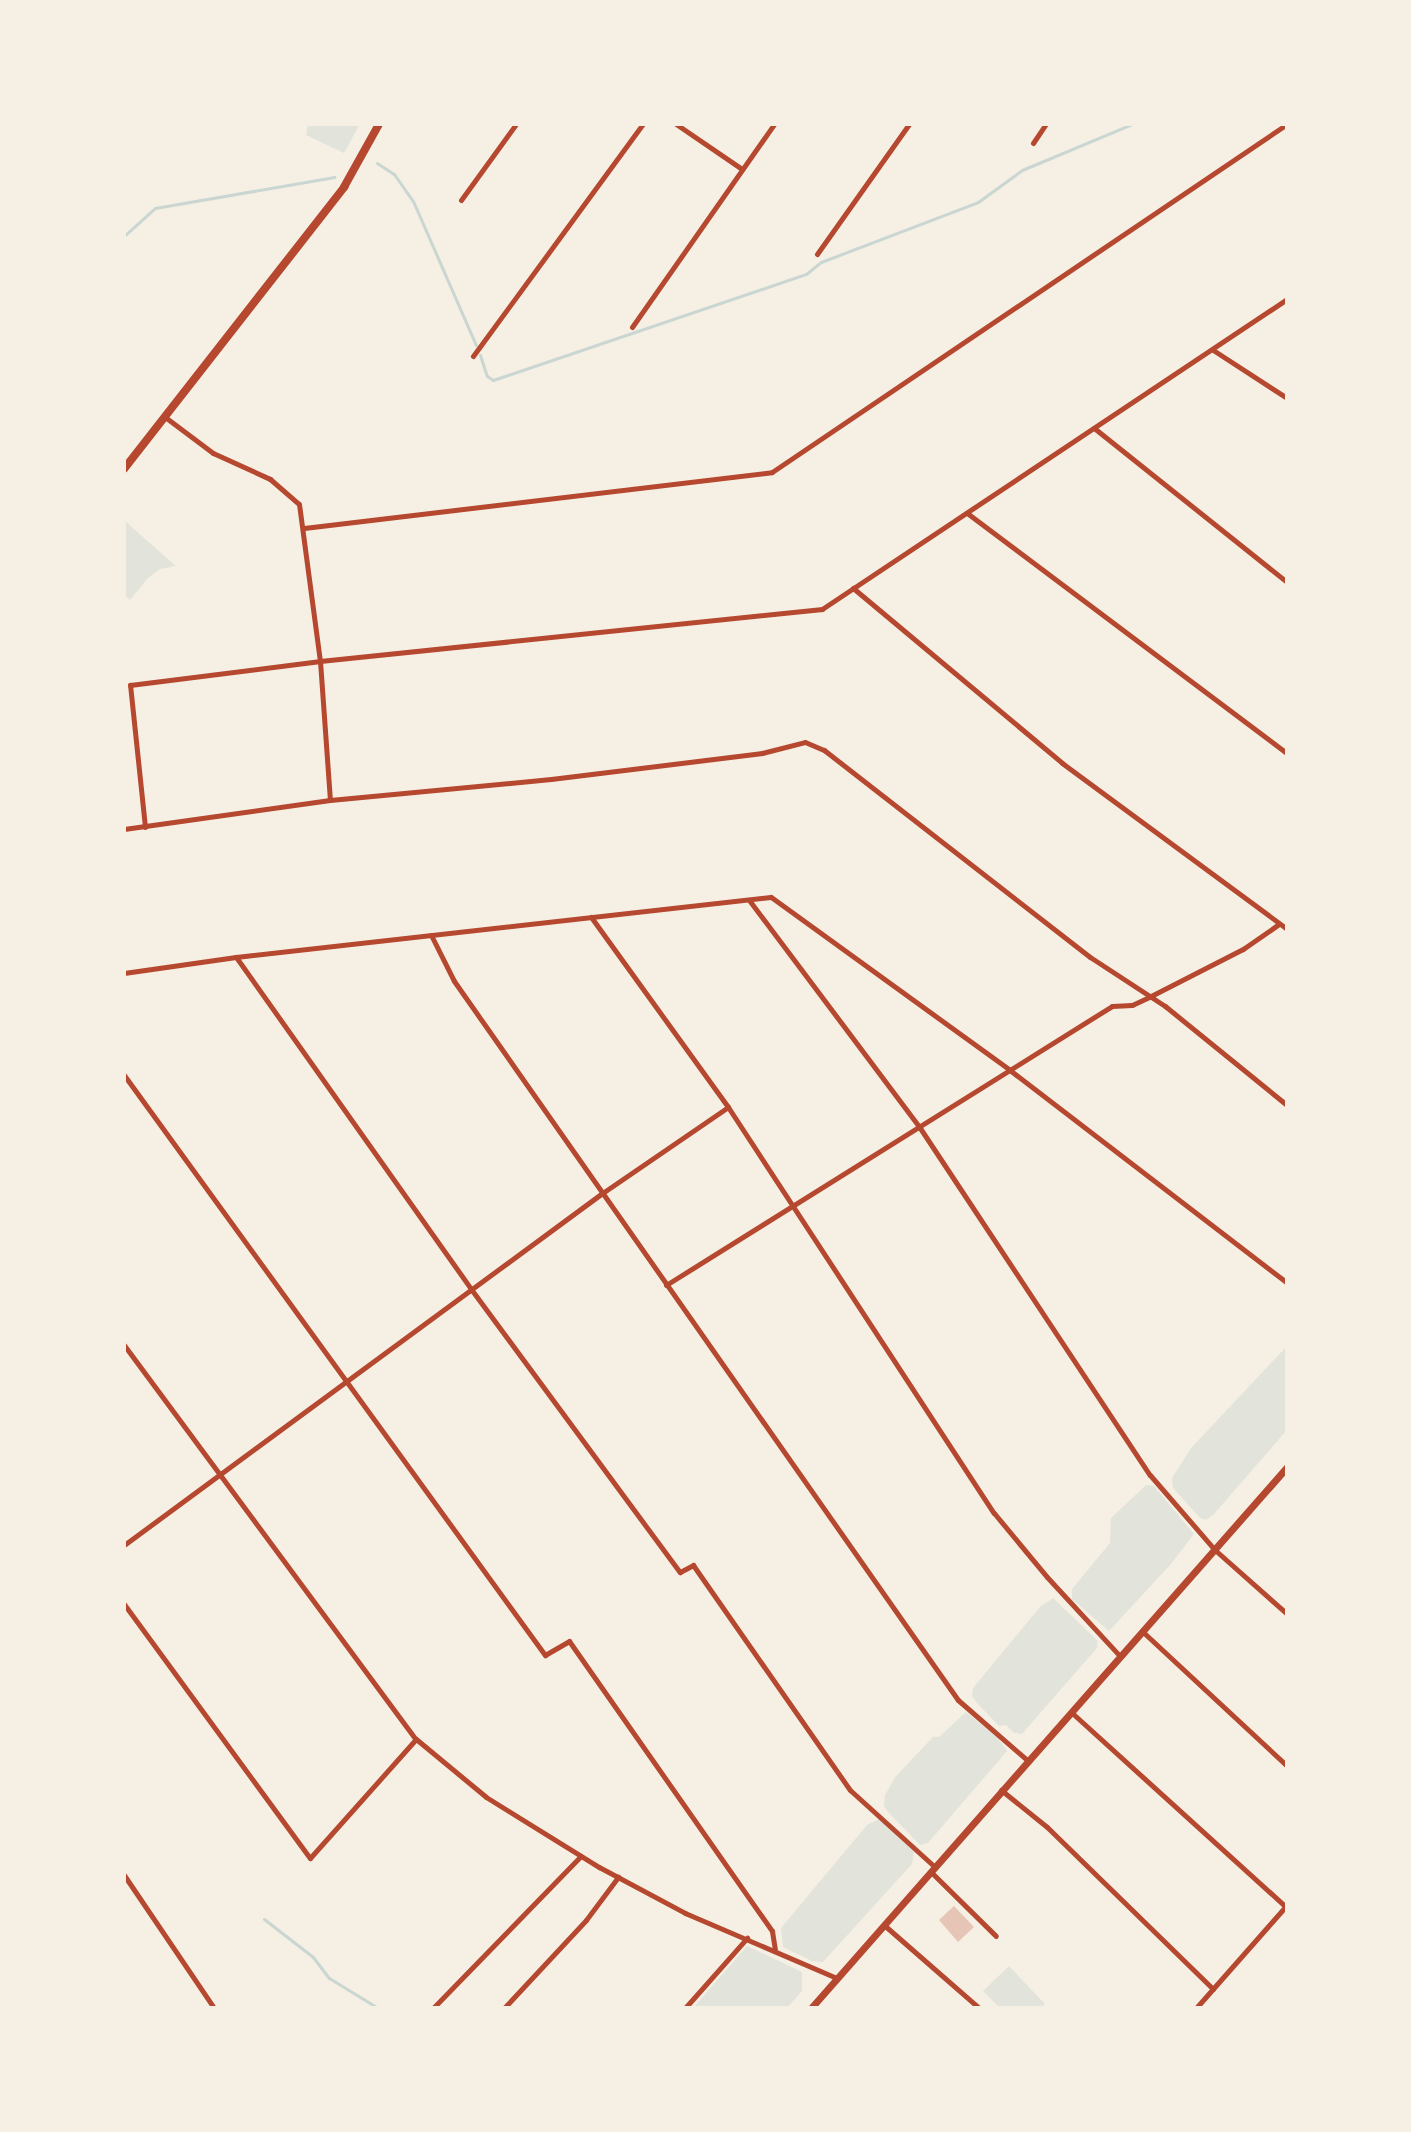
<!DOCTYPE html>
<style>
body{margin:0}
#map{position:relative;width:1411px;height:2132px;overflow:hidden;background:#f6efe4;font-family:"Open Sans",sans-serif}
div>[style]{position:absolute}
[style*='--x']{left:calc(var(--x)*1px);top:calc(var(--y)*1px);width:calc(var(--w)*1px);rotate:calc(var(--a)*1deg)}
.green>*{inset:0;background:#e2e4dc}
.stream>*{height:3px;margin:-1.5px;padding:0 1.5px;transform-origin:1.5px;border-radius:1.5px;background:#c9d6d2}
.building>*{inset:0;background:#e6c5b7}
.minor>*{height:5px;margin:-2.5px;padding:0 2.5px;transform-origin:2.5px;border-radius:2.5px;background:#b5482f}
.secondary>*{height:7px;margin:-3.5px;padding:0 3.5px;transform-origin:3.5px;border-radius:3.5px;background:#b5482f}
.primary>*{height:8px;margin:-4px;padding:0 4px;transform-origin:4px;border-radius:4px;background:#b5482f}
span{translate:-50% -50%;white-space:nowrap;text-align:center;line-height:1.15;-webkit-text-stroke:6px #f6efe4;paint-order:stroke}
.frame{position:absolute;inset:0;border:126px solid #f6efe4;pointer-events:none}
</style>
<div id="map">
<div class="green">
<div style="clip-path:polygon(308px 124px,360px 124px,344px 153px,306px 135px)"></div>
<div style="clip-path:polygon(125px 521px,176px 566px,160px 569px,148px 578px,130px 600px,124px 594px)"></div>
<div style="clip-path:polygon(1287px 1346px,1287px 1430px,1214px 1514px,1206px 1520px,1200px 1518px,1173px 1488px,1172px 1478px,1191px 1448px)"></div>
<div style="clip-path:polygon(1146px 1485px,1154px 1486px,1194px 1534px,1171px 1564px,1109px 1631px,1072px 1599px,1072px 1589px,1110px 1543px,1111px 1518px)"></div>
<div style="clip-path:polygon(1053px 1598px,1098px 1641px,1097px 1648px,1022px 1734px,1014px 1733px,1006px 1725px,999px 1726px,977px 1703px,972px 1696px,973px 1688px,1040px 1607px)"></div>
<div style="clip-path:polygon(966px 1712px,996px 1736px,1007px 1751px,928px 1843px,920px 1845px,888px 1812px,884px 1806px,885px 1795px,896px 1776px,933px 1737px,939px 1737px)"></div>
<div style="clip-path:polygon(879px 1819px,914px 1852px,912px 1864px,823px 1962px,812px 1961px,783px 1947px,781px 1928px,867px 1825px)"></div>
<div style="clip-path:polygon(747px 1946px,802px 1972px,802px 1991px,787px 2008px,693px 2008px)"></div>
<div style="clip-path:polygon(1009px 1966px,1045px 2004px,1040px 2008px,1000px 2008px,983px 1991px)"></div>
</div>
<div class="stream">
<div style="--x:377;--y:163;--w:20;--a:33"></div>
<div style="--x:394;--y:174;--w:33;--a:55"></div>
<div style="--x:413;--y:201;--w:157;--a:66.4"></div>
<div style="--x:124;--y:236;--w:42;--a:-42.1"></div>
<div style="--x:155;--y:208;--w:182;--a:-9.8"></div>
<div style="--x:480;--y:355;--w:22;--a:72"></div>
<div style="--x:487;--y:376;--w:7;--a:34"></div>
<div style="--x:493;--y:380;--w:330;--a:-18.7"></div>
<div style="--x:806;--y:274;--w:19;--a:-39"></div>
<div style="--x:821;--y:262;--w:168;--a:-20.9"></div>
<div style="--x:978;--y:202;--w:54;--a:-36"></div>
<div style="--x:1022;--y:170;--w:119;--a:-22.7"></div>
<div style="--x:264;--y:1919;--w:62;--a:37.8"></div>
<div style="--x:313;--y:1957;--w:26;--a:53"></div>
<div style="--x:329;--y:1978;--w:57;--a:31.5"></div>
</div>
<div class="building">
<div style="clip-path:polygon(954px 1906px,974px 1927px,958px 1942px,939px 1920px)"></div>
</div>
<div class="minor">
<div style="--x:676;--y:124;--w:80;--a:34.3"></div>
<div style="--x:1033;--y:143;--w:23;--a:-56"></div>
<div style="--x:461;--y:200;--w:94;--a:-54.1"></div>
<div style="--x:817;--y:254;--w:159;--a:-54.7"></div>
<div style="--x:632;--y:327;--w:248;--a:-55"></div>
<div style="--x:1213;--y:350;--w:88;--a:33"></div>
<div style="--x:473;--y:356;--w:288;--a:-53.8"></div>
<div style="--x:165;--y:417;--w:60;--a:36.9"></div>
<div style="--x:213;--y:453;--w:63;--a:24.5"></div>
<div style="--x:270;--y:479;--w:38;--a:41"></div>
<div style="--x:299;--y:504;--w:158;--a:82.4"></div>
<div style="--x:320;--y:661;--w:139;--a:85.9"></div>
<div style="--x:1094;--y:428;--w:247;--a:38.6"></div>
<div style="--x:967;--y:513;--w:400;--a:36.9"></div>
<div style="--x:304;--y:528;--w:471;--a:-6.8"></div>
<div style="--x:772;--y:472;--w:622;--a:-34.05"></div>
<div style="--x:853;--y:588;--w:273;--a:39.9"></div>
<div style="--x:1062;--y:763;--w:280;--a:36.4"></div>
<div style="--x:145;--y:827;--w:143;--a:-96"></div>
<div style="--x:130;--y:685;--w:192;--a:-7.2"></div>
<div style="--x:320;--y:661;--w:505;--a:-5.91"></div>
<div style="--x:822;--y:609;--w:559;--a:-33.69"></div>
<div style="--x:124;--y:829;--w:208;--a:-8"></div>
<div style="--x:330;--y:800;--w:222;--a:-5.4"></div>
<div style="--x:551;--y:779;--w:213;--a:-7"></div>
<div style="--x:762;--y:753;--w:44;--a:-14.3"></div>
<div style="--x:805;--y:742;--w:21;--a:23"></div>
<div style="--x:824;--y:750;--w:337;--a:37.9"></div>
<div style="--x:1090;--y:957;--w:90;--a:33.2"></div>
<div style="--x:1165;--y:1006;--w:157;--a:39.1"></div>
<div style="--x:749;--y:900;--w:285;--a:53.1"></div>
<div style="--x:920;--y:1128;--w:416;--a:56.5"></div>
<div style="--x:1150;--y:1475;--w:99;--a:49.1"></div>
<div style="--x:1215;--y:1550;--w:96;--a:41.6"></div>
<div style="--x:591;--y:917;--w:234;--a:54.2"></div>
<div style="--x:728;--y:1107;--w:485;--a:56.8"></div>
<div style="--x:994;--y:1513;--w:83;--a:50.4"></div>
<div style="--x:1047;--y:1577;--w:108;--a:47.3"></div>
<div style="--x:431;--y:935;--w:51;--a:63.4"></div>
<div style="--x:454;--y:981;--w:878;--a:54.97"></div>
<div style="--x:958;--y:1700;--w:91;--a:41"></div>
<div style="--x:236;--y:957;--w:407;--a:54.7"></div>
<div style="--x:471;--y:1289;--w:352;--a:53.6"></div>
<div style="--x:680;--y:1572;--w:15;--a:-28"></div>
<div style="--x:693;--y:1565;--w:274;--a:55.1"></div>
<div style="--x:850;--y:1790;--w:115;--a:42.2"></div>
<div style="--x:124;--y:973;--w:113;--a:-8.1"></div>
<div style="--x:236;--y:957;--w:538;--a:-6.4"></div>
<div style="--x:771;--y:897;--w:296;--a:35.9"></div>
<div style="--x:1011;--y:1071;--w:348;--a:37.5"></div>
<div style="--x:124;--y:1075;--w:717;--a:54.03"></div>
<div style="--x:545;--y:1655;--w:28;--a:-30"></div>
<div style="--x:569;--y:1641;--w:354;--a:55"></div>
<div style="--x:772;--y:1931;--w:18;--a:81"></div>
<div style="--x:666;--y:1285;--w:526;--a:-32.03"></div>
<div style="--x:1112;--y:1006;--w:20;--a:-3"></div>
<div style="--x:1132;--y:1005;--w:19;--a:-25"></div>
<div style="--x:1149;--y:997;--w:106;--a:-27.1"></div>
<div style="--x:1243;--y:949;--w:44;--a:-34.8"></div>
<div style="--x:124;--y:1345;--w:490;--a:53.5"></div>
<div style="--x:416;--y:1739;--w:91;--a:39.6"></div>
<div style="--x:486;--y:1797;--w:133;--a:31.8"></div>
<div style="--x:599;--y:1867;--w:98;--a:28.1"></div>
<div style="--x:685;--y:1913;--w:165;--a:23.2"></div>
<div style="--x:124;--y:1545;--w:592;--a:-36.35"></div>
<div style="--x:601;--y:1194;--w:154;--a:-34.4"></div>
<div style="--x:124;--y:1604;--w:315;--a:53.8"></div>
<div style="--x:310;--y:1858;--w:159;--a:-48.3"></div>
<div style="--x:1143;--y:1632;--w:197;--a:42.9"></div>
<div style="--x:1071;--y:1712;--w:290;--a:42.2"></div>
<div style="--x:1001;--y:1790;--w:59;--a:38.8"></div>
<div style="--x:1047;--y:1827;--w:232;--a:44.3"></div>
<div style="--x:931;--y:1872;--w:91;--a:44.6"></div>
<div style="--x:124;--y:1875;--w:161;--a:55.9"></div>
<div style="--x:884;--y:1925;--w:126;--a:41.1"></div>
<div style="--x:433;--y:2008;--w:212;--a:-45.8"></div>
<div style="--x:504;--y:2008;--w:120;--a:-47"></div>
<div style="--x:586;--y:1920;--w:54;--a:-53.3"></div>
<div style="--x:685;--y:2008;--w:94;--a:-48.5"></div>
<div style="--x:1196;--y:2008;--w:136;--a:-48.6"></div>
</div>
<div class="secondary">
<div style="--x:811;--y:2008;--w:721;--a:-48.66"></div>
</div>
<div class="primary">
<div style="--x:124;--y:469;--w:358;--a:-52"></div>
<div style="--x:344;--y:187;--w:72;--a:-60.9"></div>
</div>
<div class="frame"></div>
</div>
